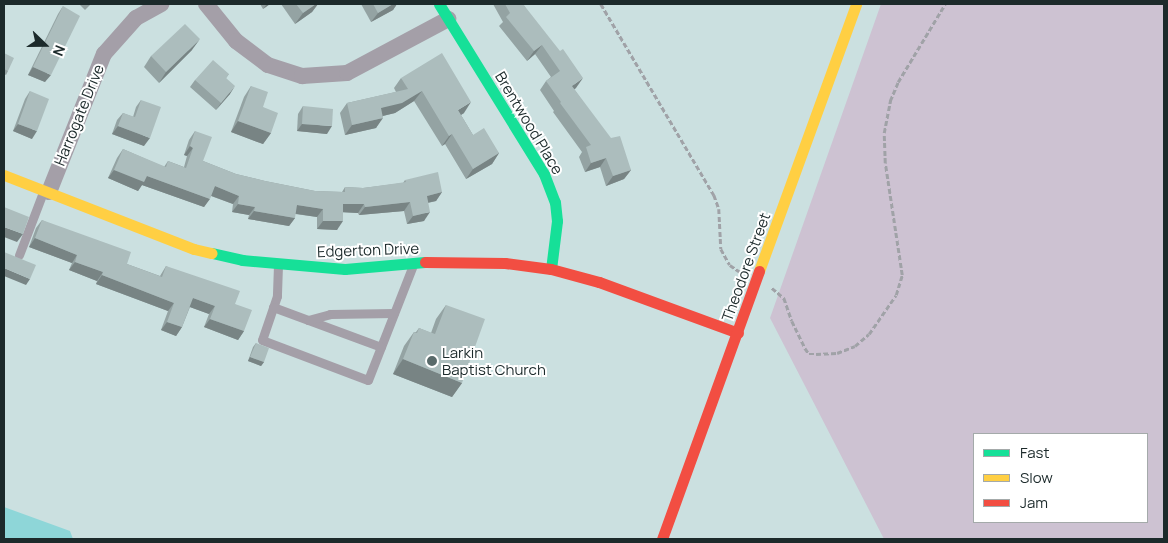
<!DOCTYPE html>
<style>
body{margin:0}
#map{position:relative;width:1168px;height:543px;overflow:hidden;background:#cbe0e0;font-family:Manrope,sans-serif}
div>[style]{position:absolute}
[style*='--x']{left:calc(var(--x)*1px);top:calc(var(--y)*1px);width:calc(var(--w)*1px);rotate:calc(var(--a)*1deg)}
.green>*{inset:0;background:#cdc2d2}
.water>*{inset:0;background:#8ed6d8}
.path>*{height:2.5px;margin-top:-1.25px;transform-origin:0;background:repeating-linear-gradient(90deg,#a0a2a7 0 5px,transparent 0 7.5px)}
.lane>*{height:9px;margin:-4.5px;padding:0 4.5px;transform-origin:4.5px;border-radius:4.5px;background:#a49fa8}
.street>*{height:16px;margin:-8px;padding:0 8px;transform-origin:8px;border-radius:8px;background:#a49fa8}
.fast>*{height:11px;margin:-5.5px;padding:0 5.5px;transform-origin:5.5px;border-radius:5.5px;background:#16e098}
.slow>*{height:11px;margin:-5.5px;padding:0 5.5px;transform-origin:5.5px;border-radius:5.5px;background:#ffcf43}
.jam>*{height:11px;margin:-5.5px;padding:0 5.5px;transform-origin:5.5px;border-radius:5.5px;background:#f24e42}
.wall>*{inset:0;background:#94a3a3}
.shaded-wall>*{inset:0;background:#788484}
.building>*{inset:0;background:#acbdbd}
.dots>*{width:14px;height:14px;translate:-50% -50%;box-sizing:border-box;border:2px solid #fff;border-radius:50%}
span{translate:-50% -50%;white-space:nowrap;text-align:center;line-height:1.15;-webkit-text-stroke:4px #fff;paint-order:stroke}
.street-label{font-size:15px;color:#1c2a2b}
.poi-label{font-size:15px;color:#1c2a2b}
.left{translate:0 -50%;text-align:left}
.frame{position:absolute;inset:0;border:5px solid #1c2a2b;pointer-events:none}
.legend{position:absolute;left:973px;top:433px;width:175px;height:90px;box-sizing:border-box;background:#fff;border:1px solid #a4aaaa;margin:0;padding:6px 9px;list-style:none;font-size:15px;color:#1c2a2b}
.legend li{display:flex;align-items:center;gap:10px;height:25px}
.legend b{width:25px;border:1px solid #a4aaaa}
.north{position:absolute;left:20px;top:20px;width:50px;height:50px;-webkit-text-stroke:4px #fff;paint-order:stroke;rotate:112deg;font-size:14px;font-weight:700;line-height:20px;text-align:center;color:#1c2a2b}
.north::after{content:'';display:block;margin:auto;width:18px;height:22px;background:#1c2a2b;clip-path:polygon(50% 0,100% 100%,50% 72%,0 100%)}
</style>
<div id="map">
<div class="green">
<div style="clip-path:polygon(evenodd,881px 4px,1164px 4px,1164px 539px,884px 539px,770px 318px,881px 4px,974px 434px,1147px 434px,1147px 522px,974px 522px,974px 434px)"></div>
</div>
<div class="water">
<div style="clip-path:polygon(4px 507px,70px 531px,73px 539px,4px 539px)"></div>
</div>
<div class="path">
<div style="--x:601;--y:4;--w:222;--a:59.4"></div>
<div style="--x:714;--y:195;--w:15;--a:70"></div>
<div style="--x:719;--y:209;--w:40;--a:87.1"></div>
<div style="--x:721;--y:249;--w:18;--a:61"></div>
<div style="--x:730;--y:265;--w:12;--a:35"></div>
<div style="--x:772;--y:288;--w:16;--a:40"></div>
<div style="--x:784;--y:298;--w:24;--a:71"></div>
<div style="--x:792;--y:321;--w:30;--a:64"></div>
<div style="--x:805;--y:348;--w:7;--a:56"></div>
<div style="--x:809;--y:354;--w:7;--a:0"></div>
<div style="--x:816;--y:354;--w:21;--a:-3"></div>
<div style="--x:837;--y:353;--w:19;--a:-21"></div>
<div style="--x:855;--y:346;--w:18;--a:-41"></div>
<div style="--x:869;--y:334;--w:47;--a:-55.3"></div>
<div style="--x:896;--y:295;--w:21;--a:-73"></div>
<div style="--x:902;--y:275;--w:113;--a:-98.6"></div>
<div style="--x:885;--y:163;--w:30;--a:-92"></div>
<div style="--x:884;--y:133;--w:33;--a:-79"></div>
<div style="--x:890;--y:101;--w:21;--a:-67"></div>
<div style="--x:898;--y:82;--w:91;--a:-58.9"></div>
</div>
<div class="lane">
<div style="--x:19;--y:255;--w:67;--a:-69.1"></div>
<div style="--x:278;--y:265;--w:31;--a:92"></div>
<div style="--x:277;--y:296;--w:46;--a:108.8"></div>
<div style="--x:262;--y:340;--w:113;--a:20.7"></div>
<div style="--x:368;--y:380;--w:123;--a:-68.6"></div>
<div style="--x:273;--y:307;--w:115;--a:20.3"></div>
<div style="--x:308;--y:320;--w:23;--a:-15"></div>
<div style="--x:330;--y:314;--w:64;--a:-0.9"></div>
</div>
<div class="street">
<div style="--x:206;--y:4;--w:48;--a:51"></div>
<div style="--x:236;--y:41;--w:40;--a:37"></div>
<div style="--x:268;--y:65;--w:36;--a:18"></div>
<div style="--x:302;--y:76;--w:45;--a:-3.8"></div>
<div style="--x:347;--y:73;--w:115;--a:-28.1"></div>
<div style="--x:49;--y:192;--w:149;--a:-68.3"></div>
<div style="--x:104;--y:54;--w:48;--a:-48.4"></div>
<div style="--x:136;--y:18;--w:29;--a:-29"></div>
</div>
<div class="fast">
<div style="--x:439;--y:4;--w:200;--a:58.3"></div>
<div style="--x:544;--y:174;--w:30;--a:69"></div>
<div style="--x:555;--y:202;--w:19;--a:84"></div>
<div style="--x:557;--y:221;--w:48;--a:97.1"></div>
<div style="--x:212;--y:253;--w:31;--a:13"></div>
<div style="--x:242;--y:260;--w:103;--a:5"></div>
<div style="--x:345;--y:269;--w:80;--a:-5"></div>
</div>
<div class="slow">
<div style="--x:4;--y:175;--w:204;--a:21.3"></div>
<div style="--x:194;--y:249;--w:18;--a:13"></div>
<div style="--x:759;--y:271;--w:284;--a:-70"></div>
</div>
<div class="jam">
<div style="--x:425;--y:262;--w:80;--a:0.7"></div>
<div style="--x:505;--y:263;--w:46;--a:7.4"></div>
<div style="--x:551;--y:269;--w:50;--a:15.2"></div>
<div style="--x:599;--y:282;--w:148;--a:20.1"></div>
<div style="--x:662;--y:539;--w:285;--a:-70.1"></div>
</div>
<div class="wall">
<div style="clip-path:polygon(79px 4px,91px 4px,85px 10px)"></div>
<div style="clip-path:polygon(260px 4px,270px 4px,263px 9px)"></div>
<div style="clip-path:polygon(281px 4px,318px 4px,312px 12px,295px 24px)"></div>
<div style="clip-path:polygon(361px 4px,397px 4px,393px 10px,371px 22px)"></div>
<div style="clip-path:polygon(493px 4px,523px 4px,576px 88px,574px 89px,631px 170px,624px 179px,606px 186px,600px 167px,585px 172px,579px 157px,582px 152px,553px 112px,554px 111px,540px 90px,546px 81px,551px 77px,535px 54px,527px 61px,499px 26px,503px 22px)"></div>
<div style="clip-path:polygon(63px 6px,45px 82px,28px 75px,58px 14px)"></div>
<div style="clip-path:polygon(192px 50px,159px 83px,144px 67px,151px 56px)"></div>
<div style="clip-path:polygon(4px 53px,8px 71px,6px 75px,4px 74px)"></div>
<div style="clip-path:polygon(229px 74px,226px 78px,230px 94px,216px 110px,190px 87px,195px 80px)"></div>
<div style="clip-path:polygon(401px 78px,464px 113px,461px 115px,473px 135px,499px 153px,492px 164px,466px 179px,445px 144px,442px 146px,414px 101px,395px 113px,383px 116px,376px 128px,345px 135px,340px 113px,347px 103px,396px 92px,394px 88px)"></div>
<div style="clip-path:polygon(251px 86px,263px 107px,271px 133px,263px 144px,231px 132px,244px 97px)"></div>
<div style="clip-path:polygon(30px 91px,32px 139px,13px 131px,25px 99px)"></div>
<div style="clip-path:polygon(141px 100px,144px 146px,112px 134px,117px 120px,123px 113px,133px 117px,136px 107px)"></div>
<div style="clip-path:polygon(303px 106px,327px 134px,297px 131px,298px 114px)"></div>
<div style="clip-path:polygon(195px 131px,203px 161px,236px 174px,265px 181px,315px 191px,342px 192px,345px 187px,363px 188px,403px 183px,405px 180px,442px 192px,436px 201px,428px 203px,424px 221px,407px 224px,404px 211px,359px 215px,358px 213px,343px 212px,337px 230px,317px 229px,317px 217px,295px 214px,295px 218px,289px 226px,248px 219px,249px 215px,232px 212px,233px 204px,211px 196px,204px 207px,142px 185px,138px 191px,108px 178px,117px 158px,123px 149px,164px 167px,168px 161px,184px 167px,187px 156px,184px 155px,189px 140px)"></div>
<div style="clip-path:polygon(42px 220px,127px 264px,160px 276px,166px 266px,235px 304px,244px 331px,238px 340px,204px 327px,209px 314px,190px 307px,182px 327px,176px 336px,161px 330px,168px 311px,96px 284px,97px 281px,69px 270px,72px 263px,29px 247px,36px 228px)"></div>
<div style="clip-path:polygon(446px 305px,462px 383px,452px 397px,393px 374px,404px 346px,414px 332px,416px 332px,419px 328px,431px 333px,436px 319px)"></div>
<div style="clip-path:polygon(256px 343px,264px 362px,261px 366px,248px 361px,253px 347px)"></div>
</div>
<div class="shaded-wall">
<div style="clip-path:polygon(267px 4px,270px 4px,263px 9px)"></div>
<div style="clip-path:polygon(316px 4px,318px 4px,312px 12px,295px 24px,303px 13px)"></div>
<div style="clip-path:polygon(393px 4px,397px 4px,393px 10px,371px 22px,378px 13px)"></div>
<div style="clip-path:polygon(200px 39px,192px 50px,159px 83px,166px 72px)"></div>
<div style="clip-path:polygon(542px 45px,535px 54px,527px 61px,534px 51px)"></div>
<div style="clip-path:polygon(33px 67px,51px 75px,45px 82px,28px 75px)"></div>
<div style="clip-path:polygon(583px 78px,576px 88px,565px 96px,572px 86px)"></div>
<div style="clip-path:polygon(235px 86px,230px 94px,216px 110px,221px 103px)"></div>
<div style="clip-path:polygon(422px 91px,414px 101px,395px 113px,374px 118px,381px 108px)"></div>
<div style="clip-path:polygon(471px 102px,464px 113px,451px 121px,458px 110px)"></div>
<div style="clip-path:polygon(383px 118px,376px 128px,345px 135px,352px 125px)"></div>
<div style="clip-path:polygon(238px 121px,271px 133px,263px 144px,231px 132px)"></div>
<div style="clip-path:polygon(18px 124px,37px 131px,32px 139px,13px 131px)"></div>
<div style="clip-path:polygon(302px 124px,332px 126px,327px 134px,297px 131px)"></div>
<div style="clip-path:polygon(118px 126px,150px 138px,144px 146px,112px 134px)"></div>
<div style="clip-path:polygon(452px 134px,445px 144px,442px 146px,449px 136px)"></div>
<div style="clip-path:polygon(190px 146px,193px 148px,187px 156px,184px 155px)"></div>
<div style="clip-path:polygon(499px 153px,492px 164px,466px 179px,473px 169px)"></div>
<div style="clip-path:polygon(606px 158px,600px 167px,585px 172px,591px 163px)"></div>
<div style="clip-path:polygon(114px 170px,147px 176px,210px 199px,204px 207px,142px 185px,138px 191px,108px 178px)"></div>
<div style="clip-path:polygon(631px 170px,624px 179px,606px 186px,613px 176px)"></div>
<div style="clip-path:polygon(215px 186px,239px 196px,233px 204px,209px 195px)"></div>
<div style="clip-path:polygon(442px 192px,436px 201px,421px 204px,427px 196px)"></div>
<div style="clip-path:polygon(410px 202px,404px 211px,359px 215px,365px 207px)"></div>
<div style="clip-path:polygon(238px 204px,255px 207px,249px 215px,232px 212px)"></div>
<div style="clip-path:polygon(343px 204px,364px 204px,358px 213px,337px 212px)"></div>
<div style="clip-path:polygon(297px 205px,323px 209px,317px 217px,291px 213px)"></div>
<div style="clip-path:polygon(254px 211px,295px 218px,289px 226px,248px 219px)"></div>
<div style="clip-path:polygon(430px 212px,424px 221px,407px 224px,413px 216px)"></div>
<div style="clip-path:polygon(323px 221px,343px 221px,337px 230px,317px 229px)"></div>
<div style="clip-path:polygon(4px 227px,23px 234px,17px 242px,4px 237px)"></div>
<div style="clip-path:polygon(35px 238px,77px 255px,72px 263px,29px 247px)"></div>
<div style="clip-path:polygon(75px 262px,103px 272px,97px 281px,69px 270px)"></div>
<div style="clip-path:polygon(4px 268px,30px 279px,26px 285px,4px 276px)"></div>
<div style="clip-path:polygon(102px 275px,174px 303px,168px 311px,96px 284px)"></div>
<div style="clip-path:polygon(193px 298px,215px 306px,209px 314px,187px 306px)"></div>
<div style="clip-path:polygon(210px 319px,244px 331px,238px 340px,204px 327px)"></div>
<div style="clip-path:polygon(167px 322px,182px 327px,176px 336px,161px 330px)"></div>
<div style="clip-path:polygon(250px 357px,264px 362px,261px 366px,248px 361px)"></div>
<div style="clip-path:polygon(403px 359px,462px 383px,452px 397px,393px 374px)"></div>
</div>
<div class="building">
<div style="clip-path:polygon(296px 4px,316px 4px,303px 13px)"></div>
<div style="clip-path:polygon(373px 4px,393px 4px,378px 13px)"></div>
<div style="clip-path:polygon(505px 4px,523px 4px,560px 51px,563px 49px,583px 78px,572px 86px,611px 138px,620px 136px,631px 170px,613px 176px,606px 158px,591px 163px,586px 147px,591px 145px,560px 103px,561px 102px,546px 81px,560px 71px,542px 45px,534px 51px,506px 17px,510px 13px)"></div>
<div style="clip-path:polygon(63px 6px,80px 16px,51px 75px,33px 67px)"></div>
<div style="clip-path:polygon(185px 24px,200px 39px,166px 72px,151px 56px)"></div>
<div style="clip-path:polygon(4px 53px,14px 58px,8px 71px,4px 69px)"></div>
<div style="clip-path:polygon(442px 53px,471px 102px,458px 110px,473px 135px,484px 128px,499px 153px,473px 169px,452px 134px,449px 136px,422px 91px,402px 103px,381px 108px,383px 118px,352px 125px,347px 103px,408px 89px,401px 78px)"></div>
<div style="clip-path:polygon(213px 60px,229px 74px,226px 78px,235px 86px,221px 103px,195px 80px)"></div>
<div style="clip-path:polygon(251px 86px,268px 92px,263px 107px,278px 113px,271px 133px,238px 121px)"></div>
<div style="clip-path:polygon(30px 91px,49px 99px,37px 131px,18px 124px)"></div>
<div style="clip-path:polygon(141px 100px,161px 107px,150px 138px,118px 126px,123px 113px,135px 117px)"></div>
<div style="clip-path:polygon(303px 106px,333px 109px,332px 126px,302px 124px)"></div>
<div style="clip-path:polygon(195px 131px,212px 137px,203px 161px,236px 174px,265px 181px,315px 191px,345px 192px,345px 187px,363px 188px,406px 182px,405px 180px,438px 172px,442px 192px,427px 196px,430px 212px,413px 216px,410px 202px,365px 207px,364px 204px,343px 204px,343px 221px,323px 221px,323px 209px,297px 205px,295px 218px,254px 211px,255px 207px,238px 204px,239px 196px,215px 186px,210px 199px,147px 176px,144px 182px,114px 170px,123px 149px,166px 167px,168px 161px,186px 168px,193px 148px,190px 146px)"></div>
<div style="clip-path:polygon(4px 207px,29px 217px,23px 234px,4px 227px)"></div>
<div style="clip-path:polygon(42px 220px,131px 252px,127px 264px,162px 277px,166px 266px,240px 291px,235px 304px,252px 310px,244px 331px,210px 319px,215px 306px,193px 298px,182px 327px,167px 322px,174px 303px,102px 275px,103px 272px,75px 262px,77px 255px,35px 238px)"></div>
<div style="clip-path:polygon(4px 252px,36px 265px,30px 279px,4px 268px)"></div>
<div style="clip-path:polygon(446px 305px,485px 319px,462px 383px,403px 359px,414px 332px,417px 333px,419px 328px,435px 334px)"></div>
<div style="clip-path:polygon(256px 343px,269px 348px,264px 362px,250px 357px)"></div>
</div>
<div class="dots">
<div style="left:432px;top:361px;background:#596a6a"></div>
</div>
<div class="street-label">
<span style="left:79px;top:115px;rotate:-68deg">Harrogate Drive</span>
<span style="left:529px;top:123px;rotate:59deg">Brentwood Place</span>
<span style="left:368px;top:250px;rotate:-2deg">Edgerton Drive</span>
<span style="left:746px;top:267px;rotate:-70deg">Theodore Street</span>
</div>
<div class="poi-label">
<span class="left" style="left:442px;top:361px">Larkin<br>Baptist Church</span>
</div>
<div class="frame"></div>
<ul class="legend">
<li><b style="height:6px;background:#16e098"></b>Fast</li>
<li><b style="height:6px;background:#ffcf43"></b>Slow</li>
<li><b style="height:6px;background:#f24e42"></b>Jam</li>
</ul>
<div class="north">N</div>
</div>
